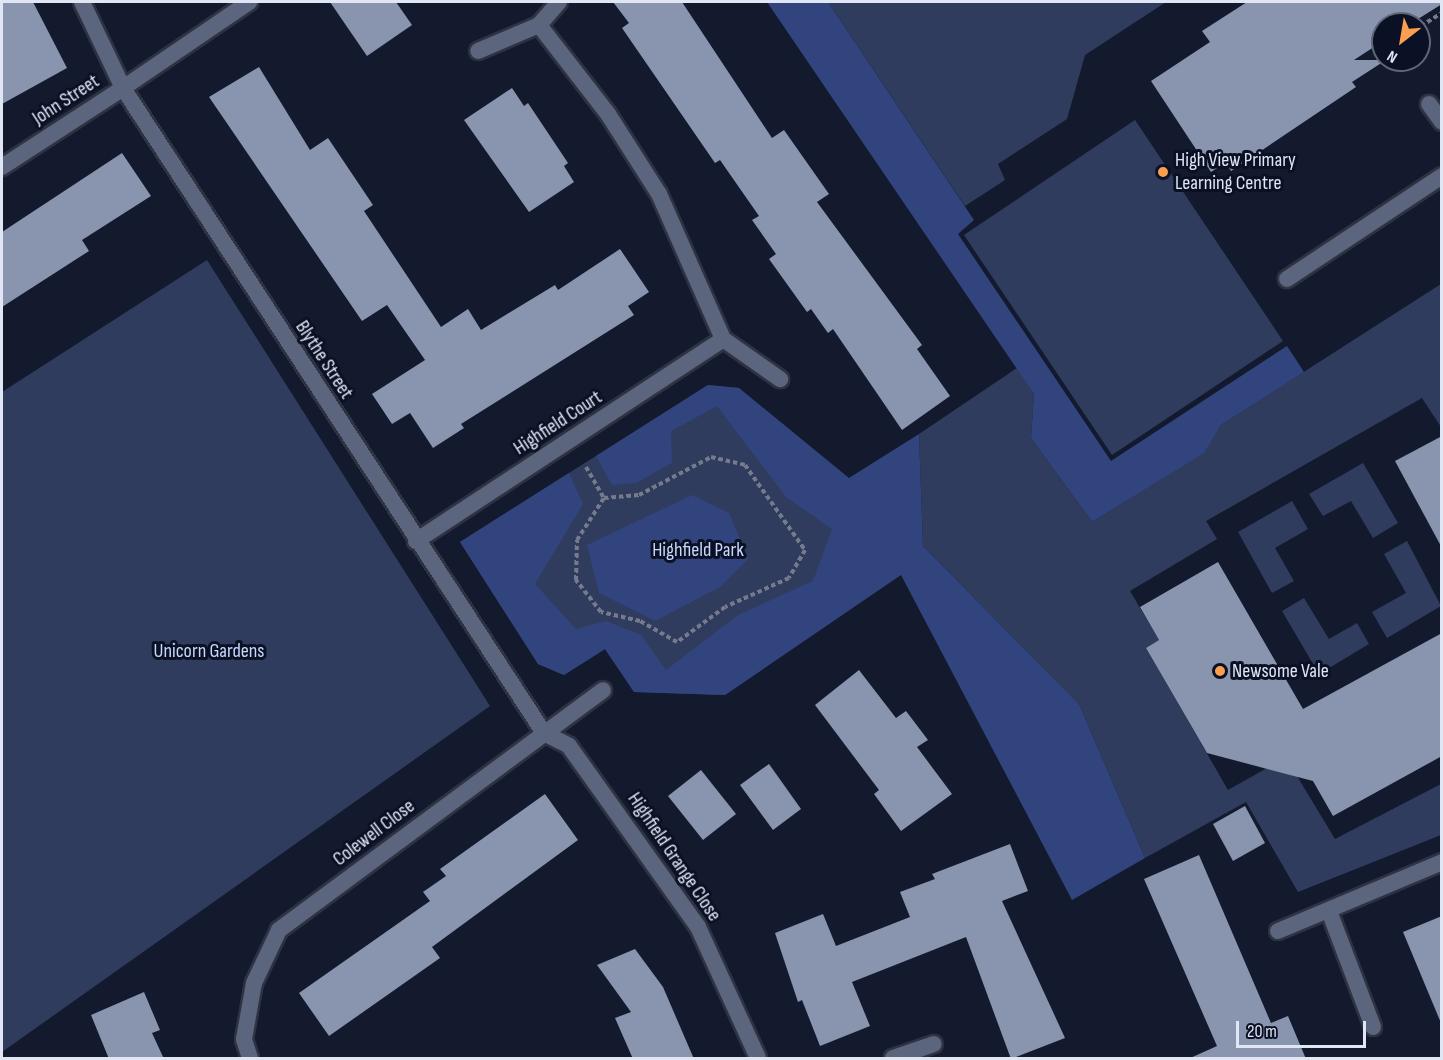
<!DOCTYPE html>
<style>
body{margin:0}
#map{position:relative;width:1443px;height:1060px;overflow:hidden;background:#131a2e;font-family:"Sofia Sans Condensed",sans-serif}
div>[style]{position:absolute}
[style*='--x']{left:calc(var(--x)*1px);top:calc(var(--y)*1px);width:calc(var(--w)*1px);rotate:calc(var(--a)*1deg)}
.green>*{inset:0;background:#303c5e}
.forest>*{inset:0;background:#31447e}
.building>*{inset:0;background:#8994ae}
.path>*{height:4px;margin-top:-2px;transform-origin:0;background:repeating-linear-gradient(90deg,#757b8d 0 4.5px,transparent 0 7.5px)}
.roads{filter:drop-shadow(2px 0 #2f3242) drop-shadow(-2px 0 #2f3242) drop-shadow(0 2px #2f3242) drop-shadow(0 -2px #2f3242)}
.service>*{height:16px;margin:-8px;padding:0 8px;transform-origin:8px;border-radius:8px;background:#5c657e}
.minor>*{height:16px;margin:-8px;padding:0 8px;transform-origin:8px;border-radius:8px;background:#5c657e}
.dots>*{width:16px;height:16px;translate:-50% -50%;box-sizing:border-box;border:3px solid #0a1124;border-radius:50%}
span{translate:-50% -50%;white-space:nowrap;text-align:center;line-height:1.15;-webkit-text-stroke:6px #0a1124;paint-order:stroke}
.street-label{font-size:20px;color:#e1e6f5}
.poi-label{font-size:20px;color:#e1e6f5}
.left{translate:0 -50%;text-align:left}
.park-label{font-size:20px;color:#c8d7fb}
.frame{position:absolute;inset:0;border:3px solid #e1e6f5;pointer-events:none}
.north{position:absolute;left:1371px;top:12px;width:60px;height:60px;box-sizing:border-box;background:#0a1124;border:2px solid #606678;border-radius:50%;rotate:211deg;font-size:16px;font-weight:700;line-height:24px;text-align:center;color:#e1e6f5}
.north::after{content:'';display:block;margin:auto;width:21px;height:27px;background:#fb9e50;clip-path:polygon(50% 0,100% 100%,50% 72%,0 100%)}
.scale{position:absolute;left:1236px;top:1021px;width:130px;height:27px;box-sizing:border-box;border:3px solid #e1e6f5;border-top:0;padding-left:8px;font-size:18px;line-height:21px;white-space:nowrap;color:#e1e6f5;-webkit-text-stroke:4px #0a1124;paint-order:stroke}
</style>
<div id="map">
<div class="green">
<div style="clip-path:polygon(828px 2px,1166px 2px,1085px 55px,1067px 119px,998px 164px,1005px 180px,965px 206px)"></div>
<div style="clip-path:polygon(1135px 120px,1283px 341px,1112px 455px,964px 235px)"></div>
<div style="clip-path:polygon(207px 260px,490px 706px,2px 1052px,2px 392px)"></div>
<div style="clip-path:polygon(1441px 284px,1441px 427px,1422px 398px,1206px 521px,1217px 539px,1130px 591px,1159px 640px,1146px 648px,1228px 790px,1267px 768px,1297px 776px,1335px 839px,1441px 784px,1441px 835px,1298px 892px,1246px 802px,1145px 858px,1079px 704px,923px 546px,919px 434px,1017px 368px,1034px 394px,1031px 438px,1092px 522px,1203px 453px,1221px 425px)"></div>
<div style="clip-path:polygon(708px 385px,739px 388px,901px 574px,725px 695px,634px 692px,605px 649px,564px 675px,538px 664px,460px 542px)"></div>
<div style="clip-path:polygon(1363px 463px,1398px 523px,1373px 538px,1351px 501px,1323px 516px,1309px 494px)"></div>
<div style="clip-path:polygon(1292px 501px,1308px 529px,1275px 548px,1294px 581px,1272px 593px,1238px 532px)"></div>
<div style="clip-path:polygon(1407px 541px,1441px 606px,1387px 638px,1372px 612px,1406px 593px,1384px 554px)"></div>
<div style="clip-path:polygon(1304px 598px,1329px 639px,1357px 623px,1369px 644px,1319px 674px,1282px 611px)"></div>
</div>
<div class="forest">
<div style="clip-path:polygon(767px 2px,828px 2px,974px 220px,958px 234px,1111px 461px,1287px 346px,1304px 372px,1221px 425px,1204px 453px,1092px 522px,1031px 438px,1034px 394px)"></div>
<div style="clip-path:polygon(708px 385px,739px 388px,849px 478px,919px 434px,923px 546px,1079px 704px,1145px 858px,1072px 900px,901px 575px,725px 695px,634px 692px,605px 649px,564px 675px,538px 664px,460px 542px,569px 473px,583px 504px,535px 584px,576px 629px,606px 621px,641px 635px,666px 670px,738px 615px,813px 581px,832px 529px,786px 497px,717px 406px,671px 431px,672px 463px,636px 483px,612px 485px,596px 456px)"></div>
<div style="clip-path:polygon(692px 495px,729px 513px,748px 559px,720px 587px,655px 621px,599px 593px,587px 545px)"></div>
</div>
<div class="building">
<div style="clip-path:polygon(2px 2px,33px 2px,67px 68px,2px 104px)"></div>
<div style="clip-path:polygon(330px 2px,396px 2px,412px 25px,367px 56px)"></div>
<div style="clip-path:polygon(613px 2px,682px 2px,772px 138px,784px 130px,829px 194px,817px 202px,922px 345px,917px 349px,950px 396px,902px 430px,833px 329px,828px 333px,811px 309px,807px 312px,769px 259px,776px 254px,752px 220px,759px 216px,720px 160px,715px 163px,622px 28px,629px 23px)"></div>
<div style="clip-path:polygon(1247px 2px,1442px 2px,1442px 4px,1410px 24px,1383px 24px,1383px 41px,1354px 60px,1386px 60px,1352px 82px,1356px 87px,1231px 171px,1226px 162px,1211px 172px,1151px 81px,1210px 42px,1202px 31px)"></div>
<div style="clip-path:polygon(259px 67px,310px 150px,328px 138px,373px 205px,364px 211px,441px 327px,468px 309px,481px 330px,555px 285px,558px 290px,620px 249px,649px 292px,628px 306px,634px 315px,461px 424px,464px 428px,433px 448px,410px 413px,392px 424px,372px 394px,425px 360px,387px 305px,362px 321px,209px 97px)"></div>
<div style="clip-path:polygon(512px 88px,524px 106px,528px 103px,568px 163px,564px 166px,574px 182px,529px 212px,464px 120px)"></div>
<div style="clip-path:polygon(122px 153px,151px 196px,82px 240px,89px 251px,2px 307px,2px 232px)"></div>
<div style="clip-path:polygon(1442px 436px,1442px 548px,1395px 461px)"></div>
<div style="clip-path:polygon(1218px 562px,1303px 709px,1442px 633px,1442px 756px,1333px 816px,1313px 781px,1207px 753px,1146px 648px,1159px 640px,1140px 607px)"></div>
<div style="clip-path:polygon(859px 670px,896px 718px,906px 711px,928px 740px,917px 747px,952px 794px,901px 831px,874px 794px,879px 790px,815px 705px)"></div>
<div style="clip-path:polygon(769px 764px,801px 809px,773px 830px,740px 785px)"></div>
<div style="clip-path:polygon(701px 770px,736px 814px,703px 840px,668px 796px)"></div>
<div style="clip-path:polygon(545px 794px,578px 840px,432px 947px,440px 958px,329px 1036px,299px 993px,430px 901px,423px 892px,446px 876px,440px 869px)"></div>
<div style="clip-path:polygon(1245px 806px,1265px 843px,1233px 861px,1213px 824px)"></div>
<div style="clip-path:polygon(1010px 844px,1028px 891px,1002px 901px,1065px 1038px,1011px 1059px,966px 937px,852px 982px,870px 1026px,820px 1046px,802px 1000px,798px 1002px,775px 933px,823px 914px,836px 946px,910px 917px,900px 892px,935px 879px,932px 874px)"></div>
<div style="clip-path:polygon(1199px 855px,1271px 1023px,1288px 1016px,1306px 1059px,1188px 1059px,1217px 1046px,1144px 879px)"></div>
<div style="clip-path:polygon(1442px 916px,1442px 1023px,1441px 1023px,1403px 932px)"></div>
<div style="clip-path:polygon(635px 949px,663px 987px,694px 1059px,633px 1059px,615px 1018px,631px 1012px,597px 965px)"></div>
<div style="clip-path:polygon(144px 992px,160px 1030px,152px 1033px,164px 1059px,109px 1059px,91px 1015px)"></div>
</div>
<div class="path">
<div style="--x:1421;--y:26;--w:25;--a:-32"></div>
<div style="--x:586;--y:467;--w:36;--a:60"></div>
<div style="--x:604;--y:498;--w:35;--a:-5"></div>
<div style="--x:639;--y:495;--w:81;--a:-27.8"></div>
<div style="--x:711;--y:457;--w:35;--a:13"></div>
<div style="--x:745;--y:465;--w:104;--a:54.8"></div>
<div style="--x:805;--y:550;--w:32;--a:120"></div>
<div style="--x:789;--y:578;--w:70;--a:155.6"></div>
<div style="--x:725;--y:607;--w:59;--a:143.9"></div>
<div style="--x:677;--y:642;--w:43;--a:-150.4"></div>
<div style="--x:640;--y:621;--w:40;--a:-167"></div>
<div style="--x:601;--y:612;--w:41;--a:-128"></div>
<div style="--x:576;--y:580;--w:40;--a:-88.6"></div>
<div style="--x:577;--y:540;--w:50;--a:-57.3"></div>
</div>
<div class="roads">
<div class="service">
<div style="--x:123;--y:88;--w:153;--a:-34.3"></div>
<div style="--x:1429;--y:104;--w:22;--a:54"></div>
<div style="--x:1287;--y:279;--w:186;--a:-33.6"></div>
<div style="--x:1329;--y:911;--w:124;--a:69.2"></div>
<div style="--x:1278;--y:931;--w:178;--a:-22.8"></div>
</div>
<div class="minor">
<div style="--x:82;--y:2;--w:95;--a:64.5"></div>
<div style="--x:123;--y:88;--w:770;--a:56.87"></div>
<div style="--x:539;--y:25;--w:30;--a:-49"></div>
<div style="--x:2;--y:167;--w:145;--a:-33.1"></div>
<div style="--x:723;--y:339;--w:70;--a:35.1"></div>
<div style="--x:416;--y:541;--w:367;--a:-33.3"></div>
<div style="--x:723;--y:339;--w:158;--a:-113.8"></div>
<div style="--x:659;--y:194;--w:95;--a:-122.5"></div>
<div style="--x:608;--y:114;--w:113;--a:-127.8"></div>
<div style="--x:539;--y:25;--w:66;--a:156.9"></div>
<div style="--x:544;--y:733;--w:28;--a:27"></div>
<div style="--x:569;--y:746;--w:222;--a:54.5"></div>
<div style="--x:698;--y:927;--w:144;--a:65.4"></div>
<div style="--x:250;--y:1058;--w:20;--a:-108"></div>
<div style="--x:244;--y:1039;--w:57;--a:-79.9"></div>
<div style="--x:254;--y:983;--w:59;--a:-64.7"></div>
<div style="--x:279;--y:930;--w:403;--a:-36.5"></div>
<div style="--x:893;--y:1058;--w:43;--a:-18.9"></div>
</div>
</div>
<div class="dots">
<div style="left:1163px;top:172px;background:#fb9e50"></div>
<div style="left:1220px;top:671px;background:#fb9e50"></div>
</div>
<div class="street-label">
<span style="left:66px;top:100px;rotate:-33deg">John Street</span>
<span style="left:324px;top:360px;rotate:57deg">Blythe Street</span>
<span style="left:558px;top:423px;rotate:-33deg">Highfield Court</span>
<span style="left:374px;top:833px;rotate:-37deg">Colewell Close</span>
<span style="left:674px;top:857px;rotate:56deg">Highfield Grange Close</span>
</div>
<div class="poi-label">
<span class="left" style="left:1175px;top:172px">High View Primary<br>Learning Centre</span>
<span class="left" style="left:1232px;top:671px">Newsome Vale</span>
</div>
<div class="park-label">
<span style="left:698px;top:550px">Highfield Park</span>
<span style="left:209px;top:651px">Unicorn Gardens</span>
</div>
<div class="frame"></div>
<div class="north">N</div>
<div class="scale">20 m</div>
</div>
